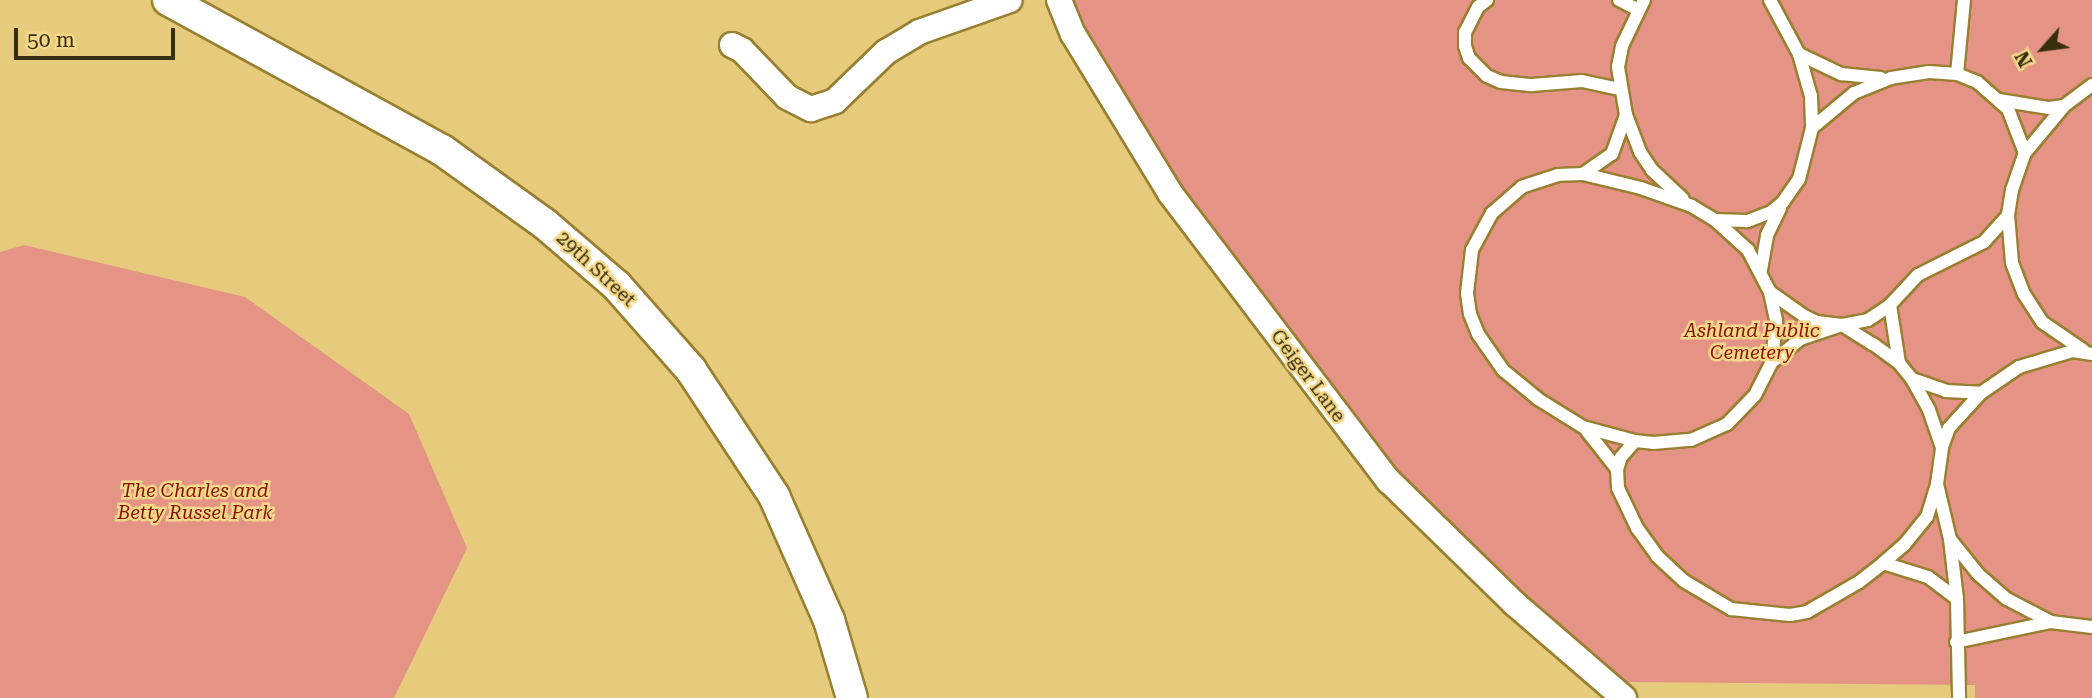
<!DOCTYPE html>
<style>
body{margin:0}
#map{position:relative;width:2092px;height:698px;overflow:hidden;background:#e6cb7d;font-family:"Roboto Serif",serif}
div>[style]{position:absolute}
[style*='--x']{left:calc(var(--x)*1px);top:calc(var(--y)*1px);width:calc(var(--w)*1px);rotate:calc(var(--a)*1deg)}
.green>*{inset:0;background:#e59384}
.roads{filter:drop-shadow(2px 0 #997f30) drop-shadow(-2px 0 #997f30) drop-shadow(0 2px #997f30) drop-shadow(0 -2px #997f30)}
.service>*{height:12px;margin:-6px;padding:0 6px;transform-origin:6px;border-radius:6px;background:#fff}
.minor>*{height:24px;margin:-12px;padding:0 12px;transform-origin:12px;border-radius:12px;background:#fff}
.tertiary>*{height:30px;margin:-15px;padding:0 15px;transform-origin:15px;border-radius:15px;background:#fff}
span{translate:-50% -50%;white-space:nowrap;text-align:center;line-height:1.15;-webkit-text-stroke:5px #f3d889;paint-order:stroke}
.street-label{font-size:19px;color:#382d0c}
.park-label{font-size:19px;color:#8b1103;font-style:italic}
.north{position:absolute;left:2008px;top:14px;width:70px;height:70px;-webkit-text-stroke:5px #f3d889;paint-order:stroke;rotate:242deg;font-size:19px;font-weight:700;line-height:28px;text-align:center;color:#382d0c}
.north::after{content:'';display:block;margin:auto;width:24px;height:32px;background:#382d0c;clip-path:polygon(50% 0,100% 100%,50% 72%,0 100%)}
.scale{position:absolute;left:14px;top:28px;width:161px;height:32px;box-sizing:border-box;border:4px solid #382d0c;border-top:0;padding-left:9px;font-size:21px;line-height:24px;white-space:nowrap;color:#382d0c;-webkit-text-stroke:5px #f3d889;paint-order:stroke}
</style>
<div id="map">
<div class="green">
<div style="clip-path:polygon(1065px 0,2092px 0,2092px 698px,1975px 698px,1975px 685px,1621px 682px,1577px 648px,1474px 546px,1398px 477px,1192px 203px,1108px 77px)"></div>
<div style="clip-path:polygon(24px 245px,245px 297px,409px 414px,467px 548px,394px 698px,0 698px,0 252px)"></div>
</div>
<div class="roads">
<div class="service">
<div style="--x:1487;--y:0;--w:11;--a:142"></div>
<div style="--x:1478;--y:7;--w:28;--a:117"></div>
<div style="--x:1465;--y:32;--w:14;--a:90"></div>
<div style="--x:1465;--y:46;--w:13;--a:72"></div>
<div style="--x:1469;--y:58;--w:25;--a:45"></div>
<div style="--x:1487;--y:76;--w:15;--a:23"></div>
<div style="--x:1501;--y:82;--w:31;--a:6"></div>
<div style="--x:1532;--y:85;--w:50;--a:-4.6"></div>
<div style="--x:1582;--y:81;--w:40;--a:12"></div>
<div style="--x:1619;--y:0;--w:20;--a:27"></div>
<div style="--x:1770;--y:0;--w:61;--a:61.8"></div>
<div style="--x:1799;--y:54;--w:44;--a:74.1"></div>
<div style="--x:1811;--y:96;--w:32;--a:88"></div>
<div style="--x:1799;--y:54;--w:47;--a:25.5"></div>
<div style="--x:1841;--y:74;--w:40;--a:5.7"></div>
<div style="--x:1957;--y:74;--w:74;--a:-84.6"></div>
<div style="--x:1999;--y:100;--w:51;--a:9.1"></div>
<div style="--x:2049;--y:108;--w:15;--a:-8"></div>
<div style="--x:2064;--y:106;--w:35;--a:-37"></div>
<div style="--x:1626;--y:115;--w:40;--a:69"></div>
<div style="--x:1640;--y:152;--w:22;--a:56"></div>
<div style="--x:1652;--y:170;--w:42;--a:43.1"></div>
<div style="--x:2025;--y:153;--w:61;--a:-50.3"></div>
<div style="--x:1583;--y:174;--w:35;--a:-35"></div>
<div style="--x:1612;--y:154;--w:41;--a:-70.3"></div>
<div style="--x:1626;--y:115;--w:49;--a:-99.5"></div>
<div style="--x:1618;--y:67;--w:21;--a:-79"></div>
<div style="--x:1622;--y:46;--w:51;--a:-64.4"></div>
<div style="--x:2008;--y:215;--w:48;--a:85.2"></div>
<div style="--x:2012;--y:263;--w:33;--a:69"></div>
<div style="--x:2024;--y:294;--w:33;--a:57"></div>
<div style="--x:2042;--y:322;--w:50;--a:34.3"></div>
<div style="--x:1715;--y:220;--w:45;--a:42.3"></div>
<div style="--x:1748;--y:250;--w:47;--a:62.4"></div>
<div style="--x:1770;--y:292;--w:42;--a:35.2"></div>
<div style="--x:1804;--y:316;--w:14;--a:25"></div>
<div style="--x:1817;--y:322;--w:25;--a:7"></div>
<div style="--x:1842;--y:325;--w:26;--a:-11"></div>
<div style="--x:1868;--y:320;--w:27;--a:-34"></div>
<div style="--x:1761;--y:270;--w:36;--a:-80"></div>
<div style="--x:1767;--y:235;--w:30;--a:-64"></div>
<div style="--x:1770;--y:292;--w:30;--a:78"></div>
<div style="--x:1776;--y:321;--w:41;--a:95.6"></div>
<div style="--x:1899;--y:363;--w:59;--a:-98.8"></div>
<div style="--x:1890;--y:305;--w:41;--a:-47"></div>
<div style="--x:1918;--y:275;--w:74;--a:-26.6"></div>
<div style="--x:1984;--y:242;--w:36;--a:-48"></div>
<div style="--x:2008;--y:215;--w:25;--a:-81"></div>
<div style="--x:2012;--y:190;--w:39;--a:-71"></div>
<div style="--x:2025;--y:153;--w:47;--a:-111.1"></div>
<div style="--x:2008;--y:109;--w:41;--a:-138.9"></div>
<div style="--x:1977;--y:82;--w:22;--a:-158"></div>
<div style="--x:1957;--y:74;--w:28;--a:-176"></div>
<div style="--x:1929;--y:72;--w:38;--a:171"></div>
<div style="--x:1891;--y:78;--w:40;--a:158"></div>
<div style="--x:1854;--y:93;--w:55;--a:140.2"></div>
<div style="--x:1812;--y:128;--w:53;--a:104.3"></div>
<div style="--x:1799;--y:179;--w:28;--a:125"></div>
<div style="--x:1783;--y:202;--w:16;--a:140"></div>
<div style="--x:1771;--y:212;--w:26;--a:159"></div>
<div style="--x:1747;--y:221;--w:32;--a:-178"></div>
<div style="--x:1715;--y:220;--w:27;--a:-149"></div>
<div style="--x:1692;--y:206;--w:54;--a:-160.6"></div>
<div style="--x:1641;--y:188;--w:60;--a:-166.4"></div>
<div style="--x:1583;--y:174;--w:25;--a:178"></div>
<div style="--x:1558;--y:175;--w:38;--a:162"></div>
<div style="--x:1522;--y:187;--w:40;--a:139"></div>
<div style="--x:1492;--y:213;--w:42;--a:118.4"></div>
<div style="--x:1472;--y:250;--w:43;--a:96.6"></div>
<div style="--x:1467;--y:293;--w:21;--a:82"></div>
<div style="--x:1470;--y:314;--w:22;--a:68"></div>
<div style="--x:1478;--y:334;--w:44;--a:55.2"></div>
<div style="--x:1503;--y:370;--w:45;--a:39.6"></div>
<div style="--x:1538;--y:399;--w:53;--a:31.9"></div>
<div style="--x:1583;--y:427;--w:54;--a:15.1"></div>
<div style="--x:1635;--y:441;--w:18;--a:6"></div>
<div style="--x:1653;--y:443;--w:38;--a:-5"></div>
<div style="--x:1691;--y:440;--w:39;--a:-24"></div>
<div style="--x:1727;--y:424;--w:40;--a:-46"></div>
<div style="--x:1755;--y:395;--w:37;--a:-63"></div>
<div style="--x:1772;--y:362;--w:36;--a:-39"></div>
<div style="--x:1800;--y:339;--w:44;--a:-18.4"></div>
<div style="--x:1842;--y:325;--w:36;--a:32"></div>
<div style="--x:1873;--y:344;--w:32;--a:36"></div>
<div style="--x:1899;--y:363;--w:21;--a:51"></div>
<div style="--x:1912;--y:379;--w:36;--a:19"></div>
<div style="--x:1946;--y:391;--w:35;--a:3"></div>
<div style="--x:1981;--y:393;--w:46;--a:-34.4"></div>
<div style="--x:2019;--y:367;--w:56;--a:-16.5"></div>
<div style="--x:2073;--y:351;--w:19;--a:9"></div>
<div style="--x:1912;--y:379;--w:35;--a:61"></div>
<div style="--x:1929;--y:410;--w:39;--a:71"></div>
<div style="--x:1587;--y:431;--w:48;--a:51.7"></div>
<div style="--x:1635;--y:441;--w:21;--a:131"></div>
<div style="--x:1621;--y:457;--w:13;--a:108"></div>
<div style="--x:1617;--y:469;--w:19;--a:87"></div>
<div style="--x:1618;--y:488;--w:44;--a:64.6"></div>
<div style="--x:1637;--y:528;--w:34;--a:54"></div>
<div style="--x:1657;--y:556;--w:37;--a:43"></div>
<div style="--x:1684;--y:581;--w:55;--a:30.8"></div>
<div style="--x:1731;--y:609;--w:59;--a:5.8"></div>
<div style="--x:1790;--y:615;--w:17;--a:-10"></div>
<div style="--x:1807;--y:612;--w:60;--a:-30"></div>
<div style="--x:1859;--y:582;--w:31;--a:-38"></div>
<div style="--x:1883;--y:563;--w:47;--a:17.3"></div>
<div style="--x:1928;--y:577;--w:36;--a:37"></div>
<div style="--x:1957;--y:599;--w:99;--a:88.8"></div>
<div style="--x:1950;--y:539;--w:45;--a:51.3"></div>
<div style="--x:1978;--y:574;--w:38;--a:41"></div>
<div style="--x:2007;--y:599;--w:50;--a:27.6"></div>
<div style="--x:2051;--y:622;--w:41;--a:7"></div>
<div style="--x:1883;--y:563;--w:28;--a:-41"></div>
<div style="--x:1904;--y:545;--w:36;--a:-51"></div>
<div style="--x:1927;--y:517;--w:34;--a:-73"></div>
<div style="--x:1957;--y:599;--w:60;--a:-96.7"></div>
<div style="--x:1950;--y:539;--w:57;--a:-103.3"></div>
<div style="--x:1937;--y:484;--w:37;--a:-82"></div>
<div style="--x:1942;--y:447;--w:20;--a:-70"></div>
<div style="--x:1949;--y:428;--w:47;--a:-47.6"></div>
<div style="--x:1956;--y:642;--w:97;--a:-11.9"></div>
</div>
<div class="minor">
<div style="--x:1059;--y:0;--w:37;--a:68"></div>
<div style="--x:1073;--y:34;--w:186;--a:58.6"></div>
<div style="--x:1170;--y:193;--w:362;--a:52.8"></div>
<div style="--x:1389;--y:481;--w:176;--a:44.3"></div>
<div style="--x:1515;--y:604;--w:144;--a:40.8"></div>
<div style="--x:732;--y:45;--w:11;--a:27"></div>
<div style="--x:742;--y:50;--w:65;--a:46.2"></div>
<div style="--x:787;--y:97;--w:27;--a:27"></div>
<div style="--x:811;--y:109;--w:25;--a:-18"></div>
<div style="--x:835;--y:101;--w:71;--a:-43.9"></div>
<div style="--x:886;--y:52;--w:39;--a:-31"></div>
<div style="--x:919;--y:32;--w:96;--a:-19.4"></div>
</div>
<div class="tertiary">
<div style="--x:168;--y:0;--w:312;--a:28.7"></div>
<div style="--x:442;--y:150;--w:127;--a:35.7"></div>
<div style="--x:545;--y:224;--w:95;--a:40.7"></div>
<div style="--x:617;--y:286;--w:112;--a:48.6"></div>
<div style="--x:691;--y:370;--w:151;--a:56.6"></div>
<div style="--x:774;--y:496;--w:136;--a:66.1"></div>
<div style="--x:829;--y:620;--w:81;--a:73.6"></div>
</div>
</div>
<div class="street-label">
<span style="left:596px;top:269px;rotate:43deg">29th Street</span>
<span style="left:1308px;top:376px;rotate:53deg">Geiger Lane</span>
</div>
<div class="park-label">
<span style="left:1752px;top:342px">Ashland Public<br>Cemetery</span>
<span style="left:195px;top:502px">The Charles and<br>Betty Russel Park</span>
</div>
<div class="north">N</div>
<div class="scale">50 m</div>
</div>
